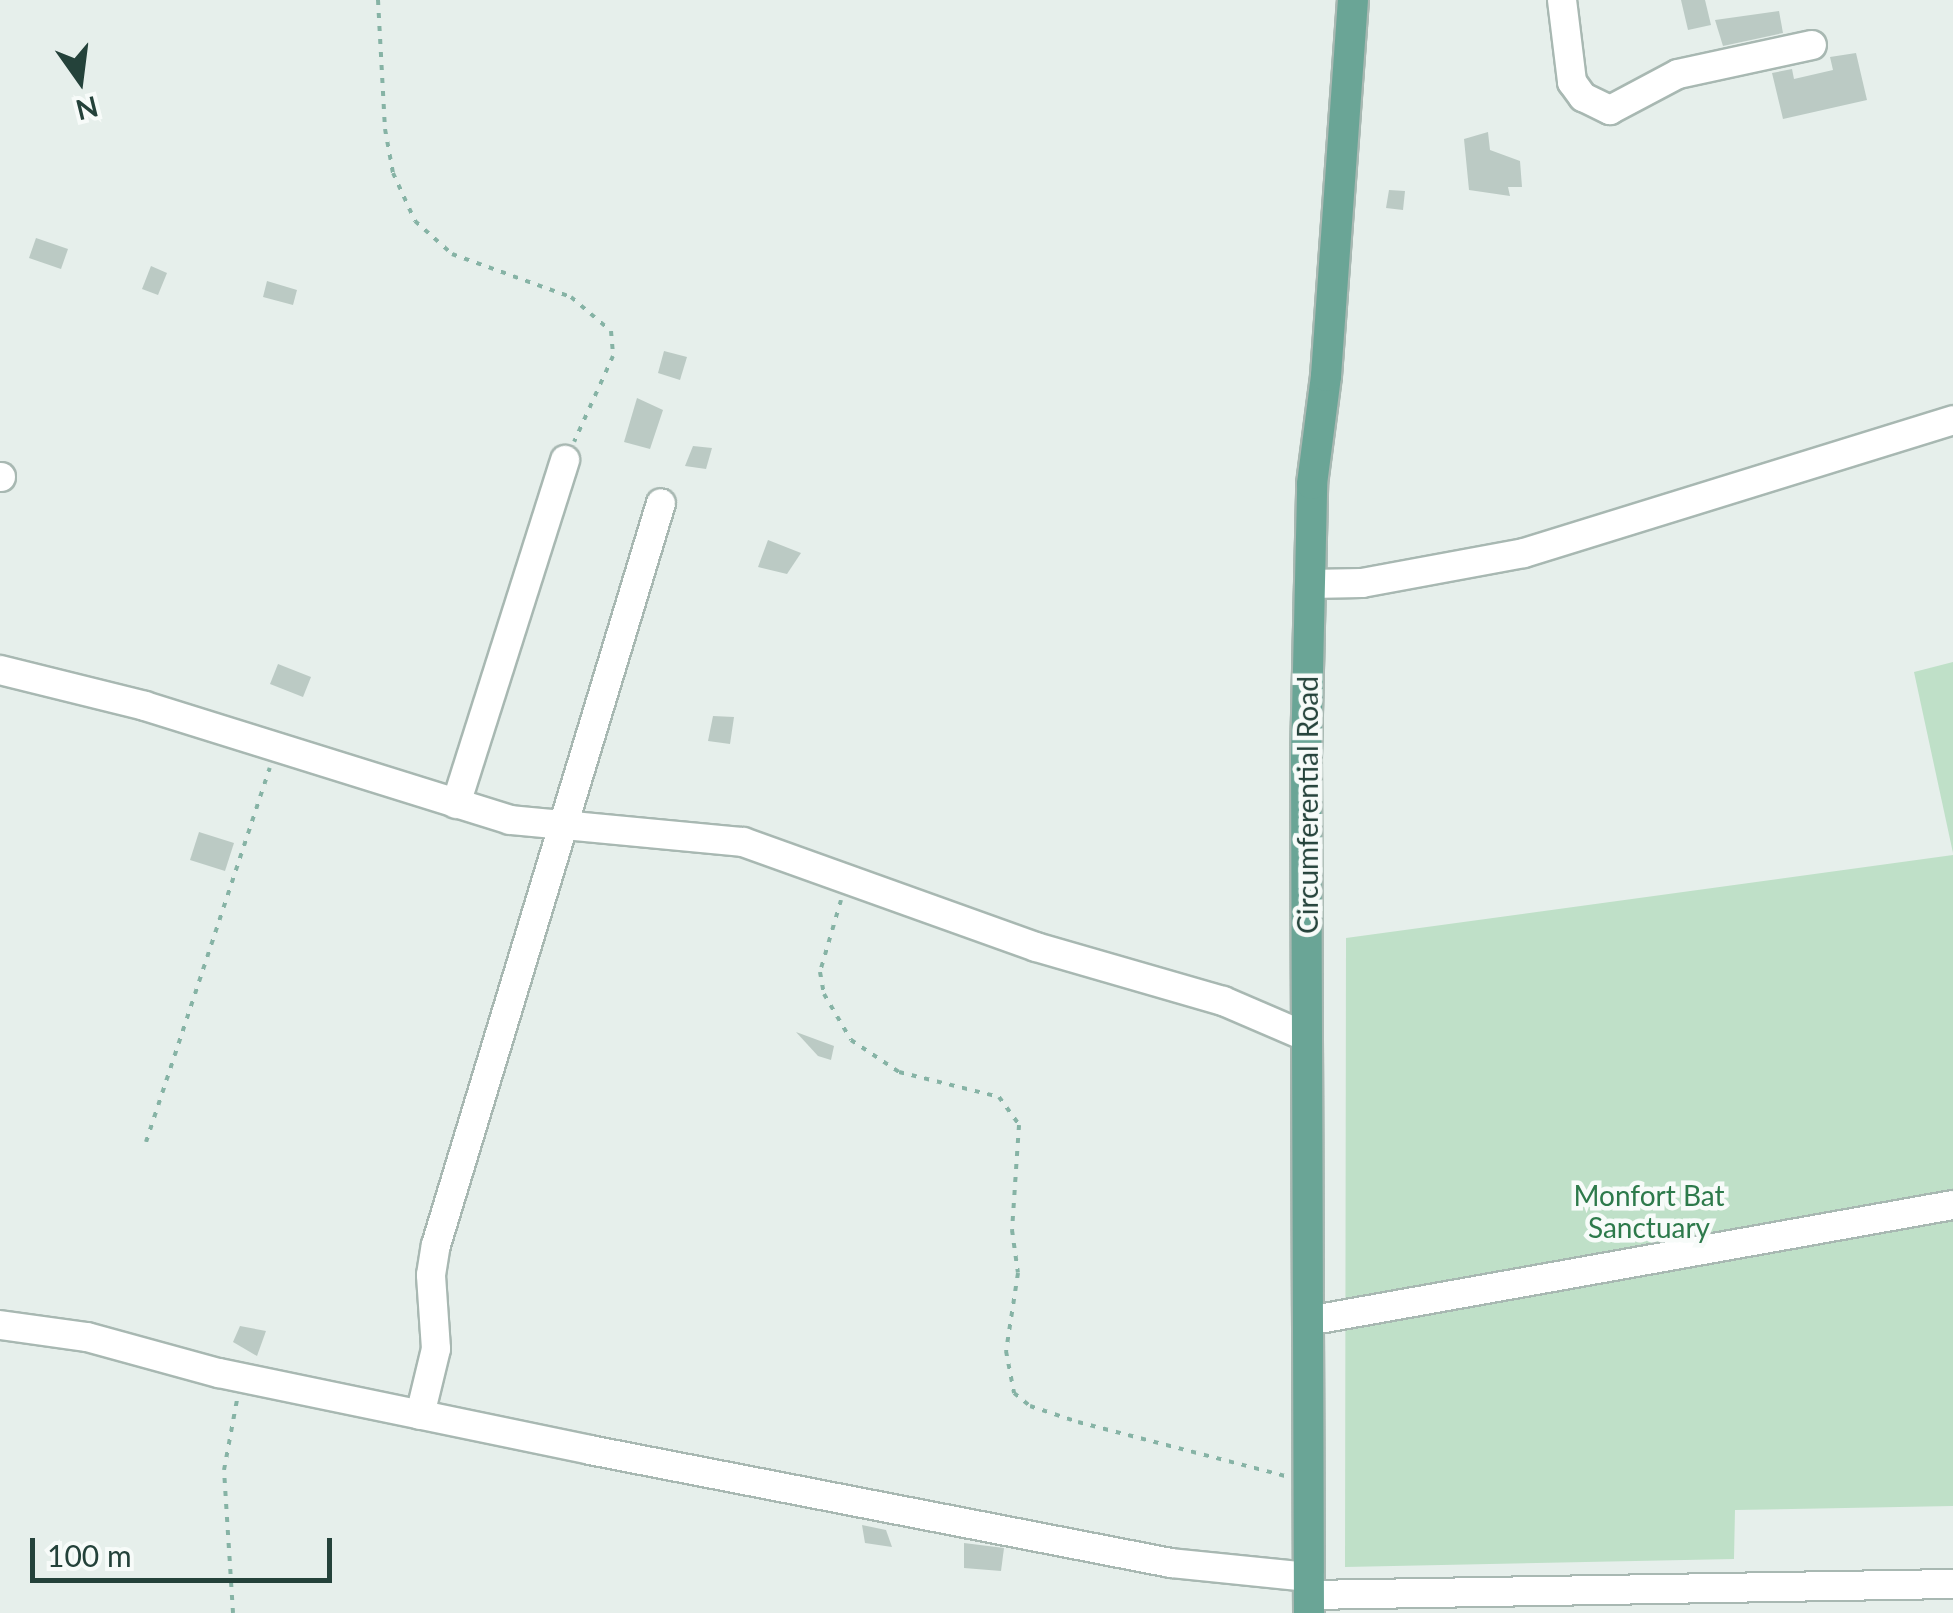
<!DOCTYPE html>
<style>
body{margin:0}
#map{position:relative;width:1953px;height:1613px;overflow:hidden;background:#e6efeb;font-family:Lato,sans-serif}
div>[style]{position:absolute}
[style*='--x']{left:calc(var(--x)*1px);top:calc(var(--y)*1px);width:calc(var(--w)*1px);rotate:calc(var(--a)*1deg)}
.green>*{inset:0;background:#bfe0c8}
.building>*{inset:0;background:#bbcac4}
.path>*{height:4px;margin-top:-2px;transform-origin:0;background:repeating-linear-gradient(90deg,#86b3a5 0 5px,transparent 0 13px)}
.roads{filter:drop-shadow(2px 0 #a8b8b2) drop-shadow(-2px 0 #a8b8b2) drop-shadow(0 2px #a8b8b2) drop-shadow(0 -2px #a8b8b2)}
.minor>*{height:28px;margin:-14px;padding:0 14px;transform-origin:14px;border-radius:14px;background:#fff}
.major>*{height:30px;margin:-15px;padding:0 15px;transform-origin:15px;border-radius:15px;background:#6aa596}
span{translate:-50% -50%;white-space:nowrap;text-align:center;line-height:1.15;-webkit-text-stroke:9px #f7fbf9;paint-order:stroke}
.street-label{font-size:28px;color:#24423a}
.park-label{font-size:28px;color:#2d7a4b}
.north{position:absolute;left:30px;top:30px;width:100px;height:100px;-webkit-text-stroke:8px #f7fbf9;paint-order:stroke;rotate:166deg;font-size:28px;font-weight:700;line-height:40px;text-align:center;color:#24423a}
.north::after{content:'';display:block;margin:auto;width:35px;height:45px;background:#24423a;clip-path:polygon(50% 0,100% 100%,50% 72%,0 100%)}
.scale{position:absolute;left:30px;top:1538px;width:302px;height:45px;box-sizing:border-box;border:5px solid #24423a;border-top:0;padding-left:12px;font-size:30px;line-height:35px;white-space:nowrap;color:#24423a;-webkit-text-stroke:8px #f7fbf9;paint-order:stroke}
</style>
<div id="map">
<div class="green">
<div style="clip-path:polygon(1953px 662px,1953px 853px,1914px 672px)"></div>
<div style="clip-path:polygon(1953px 855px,1953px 1506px,1735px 1510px,1734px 1559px,1345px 1567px,1346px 938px)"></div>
</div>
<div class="building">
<div style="clip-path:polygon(1681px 0,1705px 0,1711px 25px,1688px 30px)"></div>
<div style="clip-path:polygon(1779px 11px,1783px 33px,1723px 46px,1715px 20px)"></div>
<div style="clip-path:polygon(1856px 53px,1867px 100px,1783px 119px,1772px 73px,1792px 69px,1794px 79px,1833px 70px,1830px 57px)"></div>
<div style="clip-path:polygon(1488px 132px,1490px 150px,1520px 161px,1522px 187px,1508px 187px,1510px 196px,1469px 190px,1464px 139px)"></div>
<div style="clip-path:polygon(1389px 190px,1405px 191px,1403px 210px,1386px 208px)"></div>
<div style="clip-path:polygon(36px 238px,68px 249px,61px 269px,29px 258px)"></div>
<div style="clip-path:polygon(151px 266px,167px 273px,158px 295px,142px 289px)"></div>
<div style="clip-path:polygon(267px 281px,297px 290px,293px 305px,263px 297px)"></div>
<div style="clip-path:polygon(664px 351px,687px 357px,680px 380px,658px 373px)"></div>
<div style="clip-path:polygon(637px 398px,663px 410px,650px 449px,624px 442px)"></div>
<div style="clip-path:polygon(693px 446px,712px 448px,706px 469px,685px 466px)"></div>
<div style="clip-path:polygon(768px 540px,801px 553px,787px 574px,758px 567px)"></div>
<div style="clip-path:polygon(278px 664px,311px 677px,303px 697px,270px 684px)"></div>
<div style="clip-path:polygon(713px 716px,734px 717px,730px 744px,708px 741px)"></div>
<div style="clip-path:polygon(199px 832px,234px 843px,225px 871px,190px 860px)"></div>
<div style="clip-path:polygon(796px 1032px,834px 1046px,831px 1060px,818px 1056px)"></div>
<div style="clip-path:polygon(240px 1326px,266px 1331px,257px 1356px,233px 1342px)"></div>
<div style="clip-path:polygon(862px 1525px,886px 1530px,892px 1547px,865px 1543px)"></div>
<div style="clip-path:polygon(964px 1543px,1004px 1548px,1001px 1571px,964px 1568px)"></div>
</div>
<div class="path">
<div style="--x:378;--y:0;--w:129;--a:86.9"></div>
<div style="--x:385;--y:129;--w:45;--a:79.7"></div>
<div style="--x:393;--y:173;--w:53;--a:65.4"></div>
<div style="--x:415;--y:221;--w:50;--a:41.7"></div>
<div style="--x:452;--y:254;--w:127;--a:19.9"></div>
<div style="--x:571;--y:297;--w:52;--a:40.4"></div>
<div style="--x:611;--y:331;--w:25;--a:85"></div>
<div style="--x:613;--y:356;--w:94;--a:114.4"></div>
<div style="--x:841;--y:900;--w:75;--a:106.3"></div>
<div style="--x:820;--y:972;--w:22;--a:80"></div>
<div style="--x:824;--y:994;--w:53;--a:59.6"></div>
<div style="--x:851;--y:1040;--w:58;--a:33.7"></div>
<div style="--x:899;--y:1072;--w:103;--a:14"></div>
<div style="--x:999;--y:1097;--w:34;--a:54"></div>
<div style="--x:1019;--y:1125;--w:105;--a:93.8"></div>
<div style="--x:1012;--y:1230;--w:43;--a:82.1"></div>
<div style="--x:1018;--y:1273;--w:79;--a:98.7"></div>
<div style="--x:1006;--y:1351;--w:43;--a:79.2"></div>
<div style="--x:1014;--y:1393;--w:21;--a:39"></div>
<div style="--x:1030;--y:1406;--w:51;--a:18.4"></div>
<div style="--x:1078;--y:1422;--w:215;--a:14.6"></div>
<div style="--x:146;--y:1142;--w:394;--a:-71.7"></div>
<div style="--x:233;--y:1613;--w:143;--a:-93.6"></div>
<div style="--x:224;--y:1470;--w:71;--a:-79.5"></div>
</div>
<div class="roads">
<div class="minor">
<div style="--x:1562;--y:0;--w:83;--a:83"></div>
<div style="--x:1572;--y:82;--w:19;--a:54"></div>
<div style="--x:1583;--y:97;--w:30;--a:26"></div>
<div style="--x:1610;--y:110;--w:77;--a:-27.9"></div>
<div style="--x:1678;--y:74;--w:137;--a:-12.2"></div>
<div style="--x:0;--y:477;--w:1;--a:0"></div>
<div style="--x:1310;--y:584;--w:52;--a:-1.1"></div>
<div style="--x:1362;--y:583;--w:165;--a:-10.5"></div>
<div style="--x:1524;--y:553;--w:449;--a:-17.2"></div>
<div style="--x:0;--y:670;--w:149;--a:13.9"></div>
<div style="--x:145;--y:706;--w:382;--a:17.3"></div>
<div style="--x:510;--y:820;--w:234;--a:5.4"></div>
<div style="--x:743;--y:842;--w:311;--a:19.7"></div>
<div style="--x:1036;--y:947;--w:195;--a:16.1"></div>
<div style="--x:1223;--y:1001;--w:91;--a:23.2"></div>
<div style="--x:456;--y:804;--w:361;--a:-72.4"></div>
<div style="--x:1308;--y:1321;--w:655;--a:-10.2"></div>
<div style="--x:0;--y:1325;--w:88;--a:7.9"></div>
<div style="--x:87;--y:1337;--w:137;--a:15.3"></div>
<div style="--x:219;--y:1373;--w:379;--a:11.7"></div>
<div style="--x:590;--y:1450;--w:592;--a:11.01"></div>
<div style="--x:1171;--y:1563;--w:139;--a:5.8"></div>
<div style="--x:420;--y:1415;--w:68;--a:-76.4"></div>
<div style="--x:436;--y:1349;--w:74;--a:-93.9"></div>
<div style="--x:431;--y:1275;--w:30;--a:-81"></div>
<div style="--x:436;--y:1245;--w:775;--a:-73.13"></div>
<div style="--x:1309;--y:1595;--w:644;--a:-0.98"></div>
</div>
<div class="major">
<div style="--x:1309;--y:1613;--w:855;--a:-90.2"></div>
<div style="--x:1306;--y:758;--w:274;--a:-88.7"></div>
<div style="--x:1312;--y:484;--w:109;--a:-82.6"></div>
<div style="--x:1326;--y:376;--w:377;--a:-85.9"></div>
</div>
</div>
<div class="street-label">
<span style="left:1307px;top:805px;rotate:-90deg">Circumferential Road</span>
</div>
<div class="park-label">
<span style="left:1649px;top:1211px">Monfort Bat<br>Sanctuary</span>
</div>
<div class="north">N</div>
<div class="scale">100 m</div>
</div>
